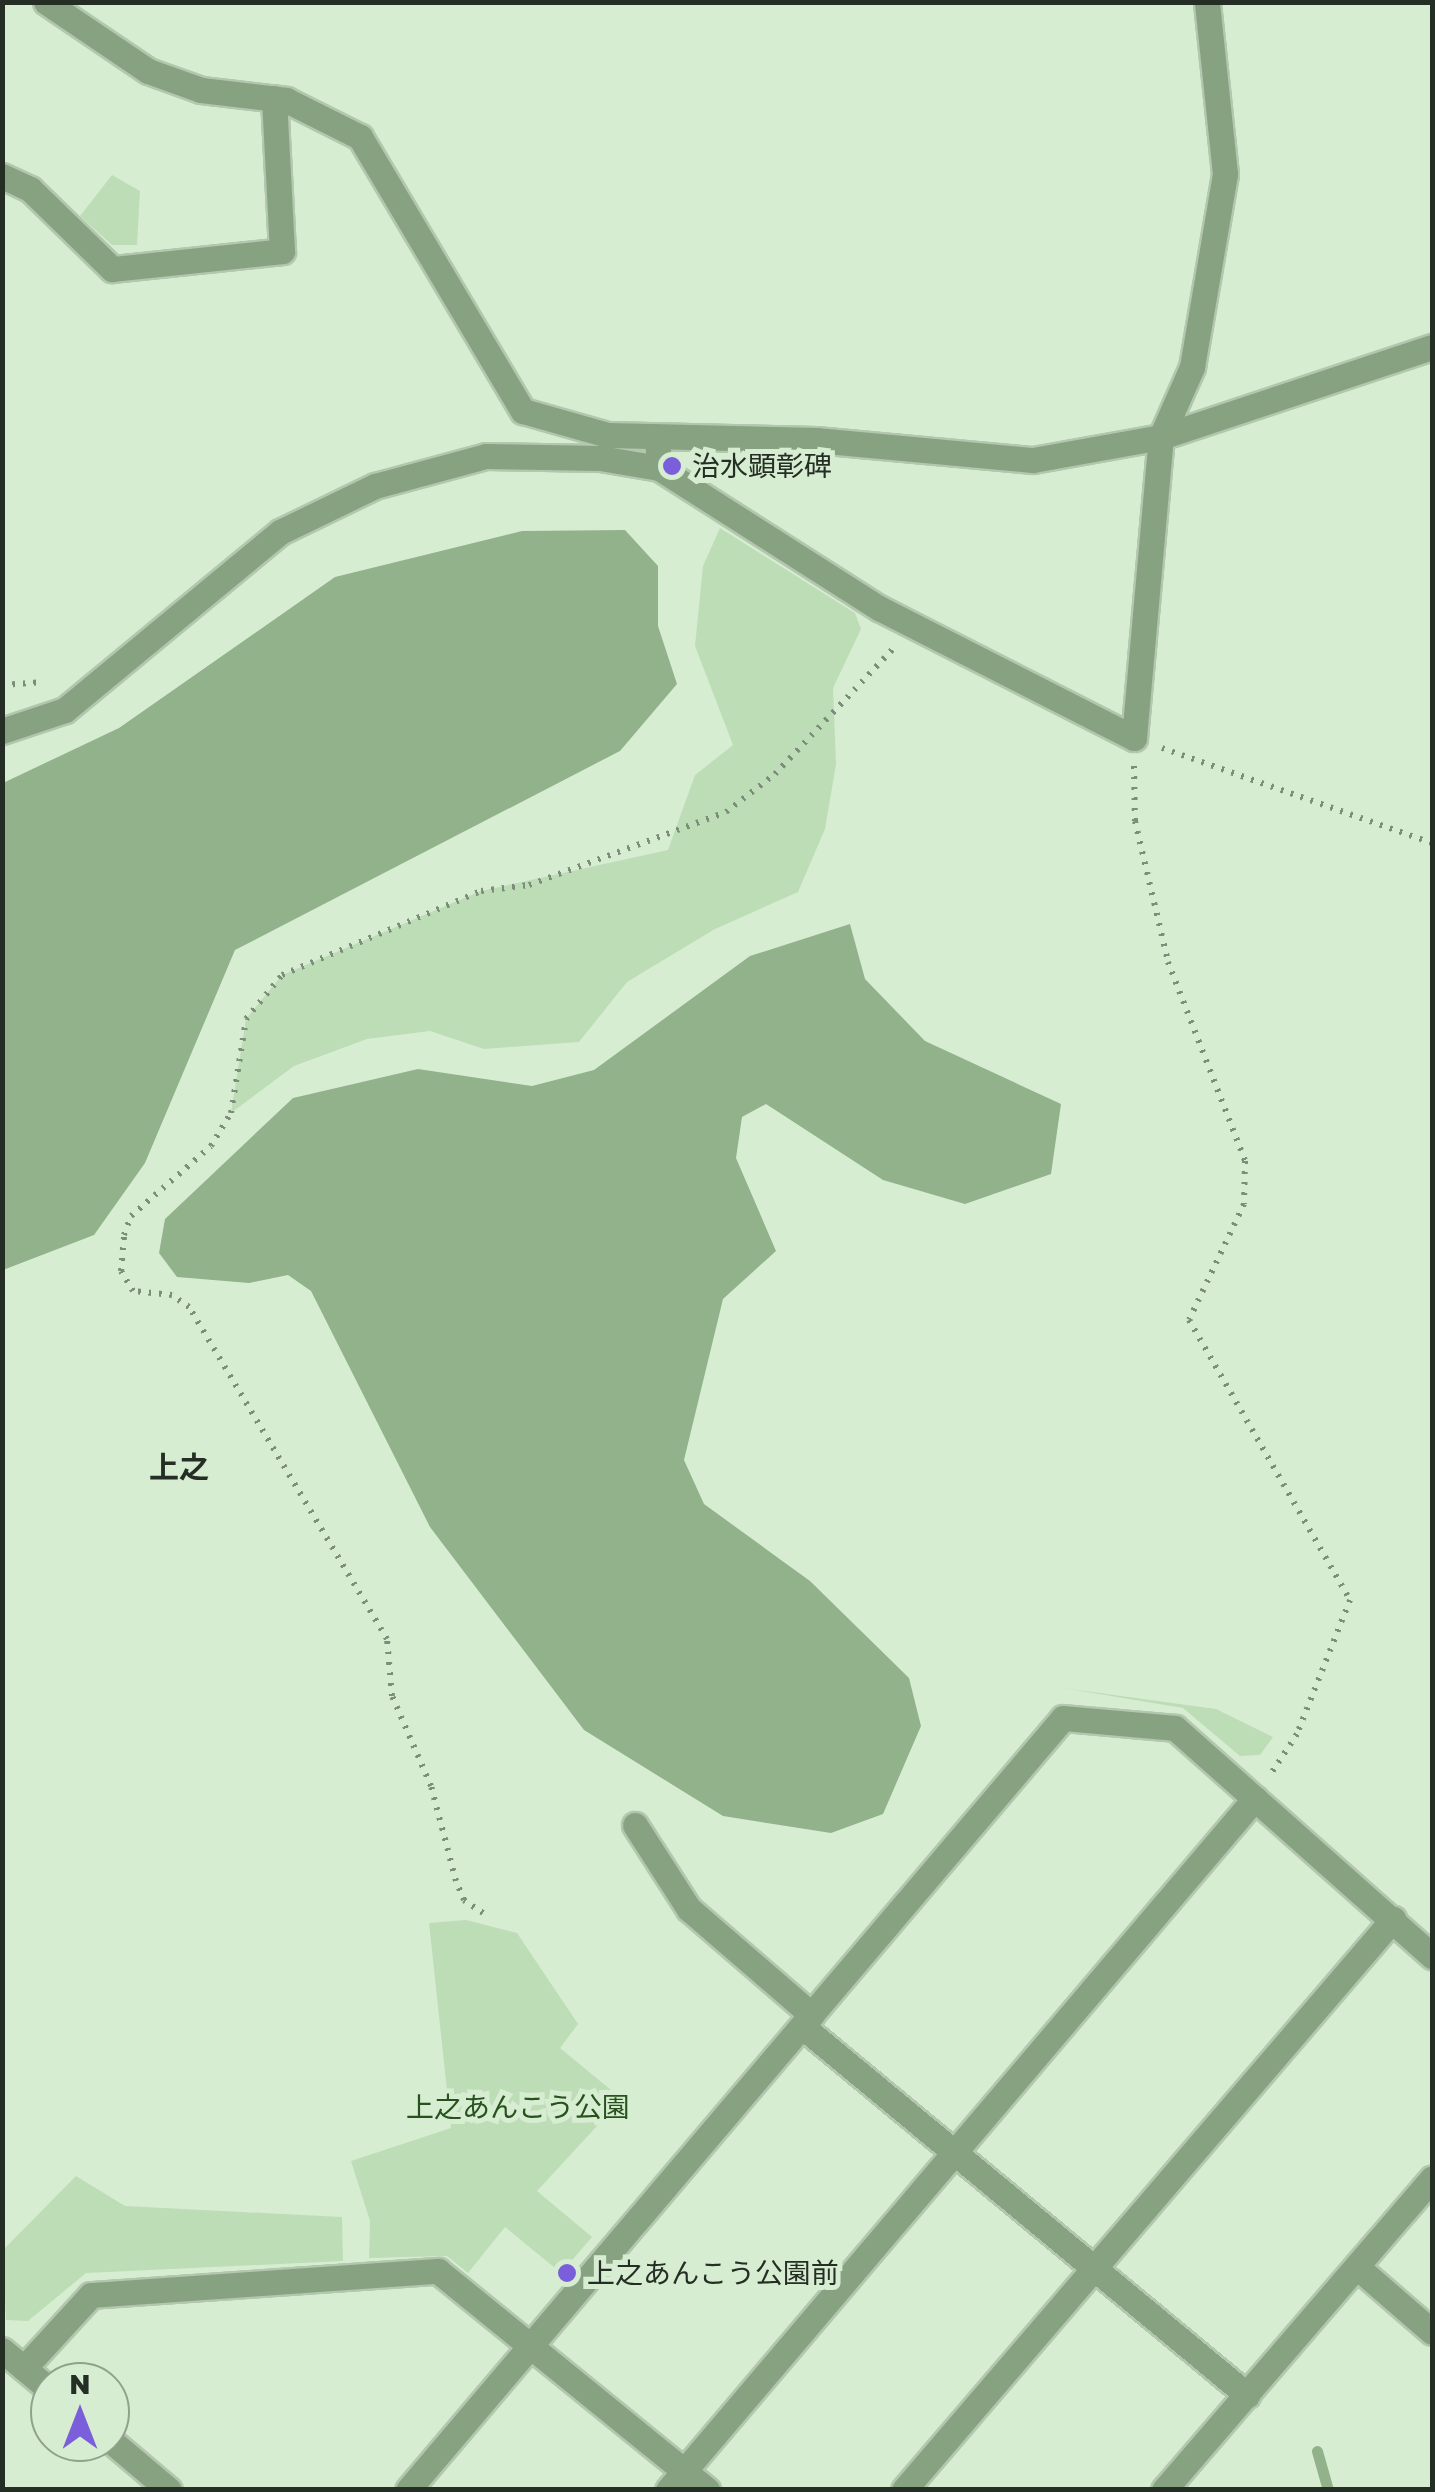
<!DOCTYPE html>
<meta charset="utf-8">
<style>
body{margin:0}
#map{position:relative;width:1435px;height:2492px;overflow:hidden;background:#d7edd2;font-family:"Golos Text","Noto Sans JP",sans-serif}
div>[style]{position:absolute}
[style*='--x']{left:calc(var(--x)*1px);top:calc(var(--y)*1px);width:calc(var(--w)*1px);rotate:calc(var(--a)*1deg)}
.green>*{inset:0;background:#bdddb6}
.water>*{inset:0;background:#92b28b}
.stream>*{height:11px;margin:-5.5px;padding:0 5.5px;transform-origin:5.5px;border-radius:5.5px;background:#92b28b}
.path>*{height:6px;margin-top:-3px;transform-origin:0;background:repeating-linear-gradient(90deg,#7e8d7b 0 2.5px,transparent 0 10.5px)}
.roads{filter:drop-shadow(2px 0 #b3c7af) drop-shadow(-2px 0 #b3c7af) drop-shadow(0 2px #b3c7af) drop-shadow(0 -2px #b3c7af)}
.street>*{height:25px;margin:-12.5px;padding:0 12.5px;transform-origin:12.5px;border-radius:12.5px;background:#87a281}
.dots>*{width:28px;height:28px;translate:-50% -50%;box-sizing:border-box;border:5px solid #d7edd2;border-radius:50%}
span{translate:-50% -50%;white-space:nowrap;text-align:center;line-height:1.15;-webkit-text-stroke:10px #d7edd2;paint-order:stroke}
.poi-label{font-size:28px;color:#252e24}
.left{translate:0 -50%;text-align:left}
.park-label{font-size:28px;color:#27521e}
.neighbourhood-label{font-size:30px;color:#252e24;font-weight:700}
.frame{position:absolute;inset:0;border:5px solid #252e24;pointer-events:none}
.north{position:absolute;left:30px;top:2362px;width:100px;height:100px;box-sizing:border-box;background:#d7edd2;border:2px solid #90a18c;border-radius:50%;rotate:0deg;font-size:28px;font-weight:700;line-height:40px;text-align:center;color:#252e24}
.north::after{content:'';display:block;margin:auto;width:35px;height:45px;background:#7b5fda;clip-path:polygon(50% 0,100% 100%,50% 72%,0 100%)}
</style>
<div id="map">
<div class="green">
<div style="clip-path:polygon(112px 175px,140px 191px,137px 245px,112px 245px,80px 216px)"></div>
<div style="clip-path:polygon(720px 528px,855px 613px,861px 629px,833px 688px,836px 764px,825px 829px,798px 892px,715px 929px,627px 982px,579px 1042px,484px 1049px,430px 1031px,367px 1039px,294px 1066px,231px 1113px,246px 1019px,282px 975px,481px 891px,668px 850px,695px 775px,733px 745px,695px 646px,703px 566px)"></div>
<div style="clip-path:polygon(1063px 1688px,1216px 1709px,1273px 1737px,1260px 1755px,1240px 1756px,1183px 1708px)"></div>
<div style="clip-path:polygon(466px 1920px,517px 1933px,578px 2024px,560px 2048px,622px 2099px,537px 2191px,592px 2237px,561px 2273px,505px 2227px,468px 2273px,447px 2256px,369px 2258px,370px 2221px,351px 2161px,451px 2128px,429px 1923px)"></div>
<div style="clip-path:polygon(76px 2176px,125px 2206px,342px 2217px,343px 2261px,86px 2273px,28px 2321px,6px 2320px,3px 2250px)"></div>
</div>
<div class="water">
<div style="clip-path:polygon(625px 530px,658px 566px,658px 626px,677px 684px,620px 751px,235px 950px,145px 1163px,94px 1235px,3px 1270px,3px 783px,119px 728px,335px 577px,522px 531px)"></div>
<div style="clip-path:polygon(850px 924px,865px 979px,925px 1041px,1061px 1104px,1051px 1174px,965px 1204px,883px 1180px,766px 1104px,742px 1117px,736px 1158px,776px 1251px,723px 1299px,684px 1460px,704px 1504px,810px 1581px,909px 1678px,921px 1726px,883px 1814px,831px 1833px,723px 1816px,584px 1730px,430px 1527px,311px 1291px,288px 1275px,249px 1283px,177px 1277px,159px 1253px,165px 1219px,293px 1098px,418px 1069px,532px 1086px,594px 1070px,750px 956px)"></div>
</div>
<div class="stream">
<div style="--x:1317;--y:2451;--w:41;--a:74.2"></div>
</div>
<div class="path">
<div style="--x:2;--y:685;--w:39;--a:-4"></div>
<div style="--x:1162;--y:748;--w:286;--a:19.4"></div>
<div style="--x:1134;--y:766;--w:55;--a:89"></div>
<div style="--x:1135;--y:821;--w:145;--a:76.8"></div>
<div style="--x:1168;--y:962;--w:213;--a:68.8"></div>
<div style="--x:1245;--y:1161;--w:43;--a:91.3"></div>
<div style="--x:1244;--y:1204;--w:128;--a:115.4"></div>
<div style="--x:1189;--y:1320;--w:323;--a:60.1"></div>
<div style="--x:1350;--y:1600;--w:144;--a:111.6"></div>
<div style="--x:1297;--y:1734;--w:45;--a:123.3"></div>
<div style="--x:483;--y:1913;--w:23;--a:-146"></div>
<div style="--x:464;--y:1900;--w:21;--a:-113"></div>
<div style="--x:456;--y:1881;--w:98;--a:-104.7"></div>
<div style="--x:431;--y:1786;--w:98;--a:-113.4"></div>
<div style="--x:392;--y:1696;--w:57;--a:-95"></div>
<div style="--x:387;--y:1639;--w:387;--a:-120.8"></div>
<div style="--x:189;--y:1307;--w:21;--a:-145"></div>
<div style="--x:172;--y:1295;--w:39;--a:-174"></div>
<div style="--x:133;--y:1291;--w:23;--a:-121"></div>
<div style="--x:121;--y:1271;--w:36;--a:-85"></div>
<div style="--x:124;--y:1235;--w:20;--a:-70"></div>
<div style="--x:131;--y:1216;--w:106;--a:-41.2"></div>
<div style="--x:211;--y:1146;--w:39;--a:-59"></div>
<div style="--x:231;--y:1113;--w:95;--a:-80.9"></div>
<div style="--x:246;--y:1019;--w:57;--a:-50.7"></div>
<div style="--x:282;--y:975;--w:216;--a:-22.9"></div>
<div style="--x:481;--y:891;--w:48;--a:-7.1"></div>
<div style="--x:529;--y:885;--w:210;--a:-20.3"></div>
<div style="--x:726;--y:812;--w:62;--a:-37.8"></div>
<div style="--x:775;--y:774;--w:172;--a:-46.7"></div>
</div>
<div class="roads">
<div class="street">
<div style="--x:46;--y:2;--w:123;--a:34.1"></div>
<div style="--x:148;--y:71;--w:56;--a:19.7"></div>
<div style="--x:201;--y:90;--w:86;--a:6.7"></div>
<div style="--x:286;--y:100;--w:83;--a:26.6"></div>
<div style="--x:360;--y:137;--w:319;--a:59.3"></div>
<div style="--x:523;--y:411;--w:88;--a:15.8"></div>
<div style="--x:608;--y:435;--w:208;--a:1.4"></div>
<div style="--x:816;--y:440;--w:218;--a:5.3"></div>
<div style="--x:1033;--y:460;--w:130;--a:-10.2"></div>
<div style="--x:1161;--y:437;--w:286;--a:-18.4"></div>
<div style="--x:2;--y:176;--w:31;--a:25"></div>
<div style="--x:30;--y:189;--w:115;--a:44.3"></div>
<div style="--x:112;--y:269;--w:171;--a:-6"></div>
<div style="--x:282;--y:251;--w:153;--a:-93"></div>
<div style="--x:657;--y:437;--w:31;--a:86"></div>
<div style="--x:659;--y:468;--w:261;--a:32.5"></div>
<div style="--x:879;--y:608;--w:286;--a:27"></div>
<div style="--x:1134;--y:738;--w:302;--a:-84.9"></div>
<div style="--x:1161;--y:437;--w:77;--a:-66.1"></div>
<div style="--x:1192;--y:367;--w:196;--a:-80.3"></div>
<div style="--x:1225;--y:174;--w:173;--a:-96"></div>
<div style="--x:2;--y:731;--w:66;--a:-18.4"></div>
<div style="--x:65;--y:710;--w:279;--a:-39.6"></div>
<div style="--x:280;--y:532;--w:106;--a:-25.8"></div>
<div style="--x:375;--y:486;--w:115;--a:-15.1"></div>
<div style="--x:486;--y:456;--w:114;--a:1"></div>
<div style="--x:600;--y:458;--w:60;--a:9.6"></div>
<div style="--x:635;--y:1825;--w:100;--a:57.3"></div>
<div style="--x:689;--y:1909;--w:162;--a:40.8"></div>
<div style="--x:803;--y:2027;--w:577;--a:39.65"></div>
<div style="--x:1357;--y:2267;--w:99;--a:40.9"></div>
<div style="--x:2;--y:2350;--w:62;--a:39.8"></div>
<div style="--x:24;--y:2368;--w:99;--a:-47.5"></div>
<div style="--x:91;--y:2295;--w:348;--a:-4"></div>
<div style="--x:438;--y:2271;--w:347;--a:39.1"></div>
<div style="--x:110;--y:2440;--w:77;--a:40.3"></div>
<div style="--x:408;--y:2490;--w:1012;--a:-49.69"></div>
<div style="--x:1063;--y:1718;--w:112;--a:5.1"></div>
<div style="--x:1175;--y:1728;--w:344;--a:41.6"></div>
<div style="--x:668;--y:2490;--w:907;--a:-49.69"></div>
<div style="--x:904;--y:2490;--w:752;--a:-49.42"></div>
<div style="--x:1164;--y:2490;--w:411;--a:-49.3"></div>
</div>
</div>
<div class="dots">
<div style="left:672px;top:466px;background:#7b5fda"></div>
<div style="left:567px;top:2273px;background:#7b5fda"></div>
</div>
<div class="poi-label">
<span class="left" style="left:692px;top:466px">治水顕彰碑</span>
<span class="left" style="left:587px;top:2273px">上之あんこう公園前</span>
</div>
<div class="park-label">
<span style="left:518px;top:2107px">上之あんこう公園</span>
</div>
<div class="neighbourhood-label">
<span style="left:179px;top:1467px">上之</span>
</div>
<div class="frame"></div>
<div class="north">N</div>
</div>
